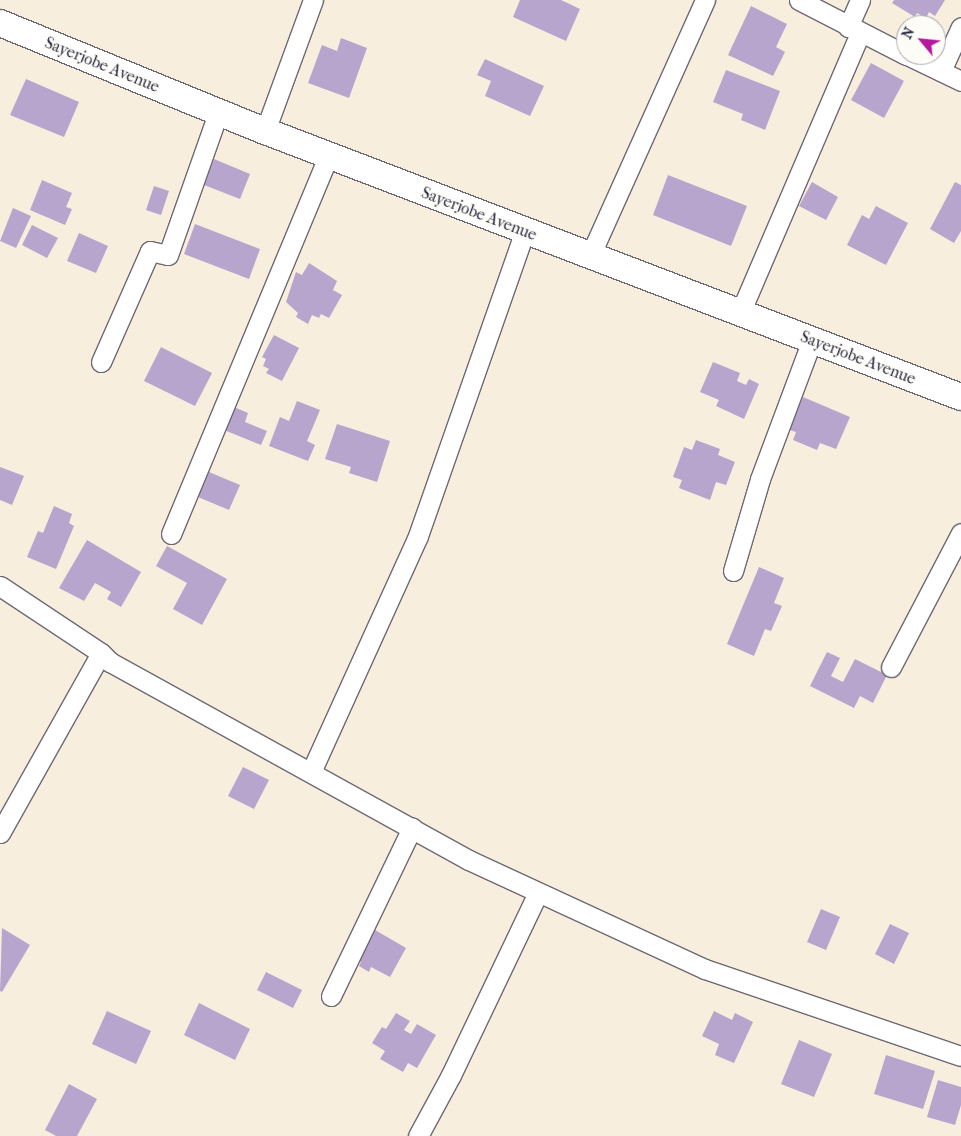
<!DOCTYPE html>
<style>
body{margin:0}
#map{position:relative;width:961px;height:1136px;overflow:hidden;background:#f8eedd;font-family:"IM FELL French Canon",serif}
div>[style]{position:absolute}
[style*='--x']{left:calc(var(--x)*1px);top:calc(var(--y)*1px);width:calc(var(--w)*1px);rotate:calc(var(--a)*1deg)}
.building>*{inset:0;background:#b8a5ce}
.roads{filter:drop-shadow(1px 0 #6d6974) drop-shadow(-1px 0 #6d6974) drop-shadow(0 1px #6d6974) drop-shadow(0 -1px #6d6974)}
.street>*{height:19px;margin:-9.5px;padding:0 9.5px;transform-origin:9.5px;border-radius:9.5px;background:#fff}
.secondary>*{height:26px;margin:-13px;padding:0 13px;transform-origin:13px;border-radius:13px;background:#fff}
span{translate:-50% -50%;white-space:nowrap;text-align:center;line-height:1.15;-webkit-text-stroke:4.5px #fdfcf7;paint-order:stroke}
.street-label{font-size:16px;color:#22223b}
.north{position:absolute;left:896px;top:15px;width:50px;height:50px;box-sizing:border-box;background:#fdfcf7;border:1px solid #a5a5ac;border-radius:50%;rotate:298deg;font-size:14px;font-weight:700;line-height:20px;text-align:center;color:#22223b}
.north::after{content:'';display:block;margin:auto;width:18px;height:22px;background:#b5179e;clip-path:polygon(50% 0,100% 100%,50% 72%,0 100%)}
</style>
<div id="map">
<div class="building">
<div style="clip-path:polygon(520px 0,561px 0,580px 9px,566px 41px,513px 17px)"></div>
<div style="clip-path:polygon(894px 0,945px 0,935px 16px,929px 12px,926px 18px,917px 13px,915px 17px,892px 3px)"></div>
<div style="clip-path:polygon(751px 6px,787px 24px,776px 47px,785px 52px,773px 76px,728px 55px)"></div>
<div style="clip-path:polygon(341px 38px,367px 48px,349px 98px,308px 83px,322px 45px,337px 51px)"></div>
<div style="clip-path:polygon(485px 59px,544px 86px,530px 116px,485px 96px,491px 81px,477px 75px)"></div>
<div style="clip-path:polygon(871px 63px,904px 81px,884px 118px,851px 100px)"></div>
<div style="clip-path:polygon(726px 70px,780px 91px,765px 130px,741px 120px,743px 114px,713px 102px)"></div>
<div style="clip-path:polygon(26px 79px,79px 102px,64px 137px,10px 115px)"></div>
<div style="clip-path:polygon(214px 159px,250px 174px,240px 199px,204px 185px)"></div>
<div style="clip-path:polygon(668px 175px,747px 206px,731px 246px,653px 215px)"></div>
<div style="clip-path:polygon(42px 180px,72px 193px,66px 207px,72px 209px,65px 225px,30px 210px)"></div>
<div style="clip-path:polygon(812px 182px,838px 197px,826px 220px,799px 206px)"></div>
<div style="clip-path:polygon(955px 182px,961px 185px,961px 231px,954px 243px,930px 229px)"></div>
<div style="clip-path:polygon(154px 186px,169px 191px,161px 215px,146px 210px)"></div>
<div style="clip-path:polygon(876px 206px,908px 223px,886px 265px,847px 245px,862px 215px,869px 219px)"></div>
<div style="clip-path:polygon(13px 208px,31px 216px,16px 248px,0 241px)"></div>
<div style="clip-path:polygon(195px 224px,260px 249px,249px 279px,184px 254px)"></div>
<div style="clip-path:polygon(32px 225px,58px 238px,47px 258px,22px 245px)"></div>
<div style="clip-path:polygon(79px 233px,108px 246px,96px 273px,67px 261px)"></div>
<div style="clip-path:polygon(309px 263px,337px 281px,333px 290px,342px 295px,329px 318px,321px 314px,319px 318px,312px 315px,308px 324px,296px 317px,298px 313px,286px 302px,296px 272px,302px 275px)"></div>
<div style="clip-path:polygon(274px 335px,299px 348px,282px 381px,266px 373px,269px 369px,263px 366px,266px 359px,262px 357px)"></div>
<div style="clip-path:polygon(161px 347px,212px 373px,195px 406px,144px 381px)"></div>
<div style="clip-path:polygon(713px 362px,740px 373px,737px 381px,746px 385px,749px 379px,759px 384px,744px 419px,716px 406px,719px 400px,700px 392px)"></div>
<div style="clip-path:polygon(803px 397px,850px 417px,836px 449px,820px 443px,817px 450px,793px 440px,796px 432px,789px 430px)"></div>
<div style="clip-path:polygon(297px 401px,320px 410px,307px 441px,315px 445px,308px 461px,269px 446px,280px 417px,289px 421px)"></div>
<div style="clip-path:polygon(234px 407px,248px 413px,245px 422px,267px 431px,261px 445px,224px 430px)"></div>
<div style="clip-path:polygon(337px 424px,390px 441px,377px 482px,349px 473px,351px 467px,325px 459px)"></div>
<div style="clip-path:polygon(696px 440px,720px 449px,718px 455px,735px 462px,726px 485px,716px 482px,710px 500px,679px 488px,682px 480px,673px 477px,684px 447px,692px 450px)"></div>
<div style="clip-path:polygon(0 467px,24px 476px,12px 505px,0 500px)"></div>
<div style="clip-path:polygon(209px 472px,240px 485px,229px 510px,198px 497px)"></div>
<div style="clip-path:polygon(54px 506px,72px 514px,69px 523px,74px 526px,56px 569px,27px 557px,38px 531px,43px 533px)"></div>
<div style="clip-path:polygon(87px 540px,141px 572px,121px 607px,107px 599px,111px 592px,95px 583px,84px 601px,59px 588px)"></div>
<div style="clip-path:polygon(167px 546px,227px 579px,202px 625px,173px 609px,187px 583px,156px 566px)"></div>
<div style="clip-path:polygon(759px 567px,784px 578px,774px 603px,782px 606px,771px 631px,765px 629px,754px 656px,727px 644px)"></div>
<div style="clip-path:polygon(827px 652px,840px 658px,831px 676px,843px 682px,855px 659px,887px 675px,873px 703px,860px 696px,854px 708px,810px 686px)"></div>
<div style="clip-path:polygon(243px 767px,269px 780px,254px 809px,228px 796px)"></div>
<div style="clip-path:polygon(821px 909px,840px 917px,826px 950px,807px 942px)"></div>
<div style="clip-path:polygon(890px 924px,909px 933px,894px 964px,875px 954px)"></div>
<div style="clip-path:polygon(370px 927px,406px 948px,390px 977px,371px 967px,369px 972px,359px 966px,361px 962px,352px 957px)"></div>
<div style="clip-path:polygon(2px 928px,30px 945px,2px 992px,0 991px)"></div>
<div style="clip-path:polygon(266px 972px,302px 990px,293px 1008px,257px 990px)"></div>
<div style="clip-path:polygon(199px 1003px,250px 1029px,235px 1060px,184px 1035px)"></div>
<div style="clip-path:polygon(107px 1011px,151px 1031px,136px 1064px,92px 1044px)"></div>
<div style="clip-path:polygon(714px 1011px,732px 1020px,735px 1013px,753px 1022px,734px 1063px,715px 1055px,719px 1044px,702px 1036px)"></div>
<div style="clip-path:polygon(396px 1013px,410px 1021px,404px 1030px,411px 1034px,417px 1024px,436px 1035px,417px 1068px,408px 1063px,403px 1072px,380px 1059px,385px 1051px,372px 1043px,382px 1027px,386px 1029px)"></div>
<div style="clip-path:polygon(799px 1040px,832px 1054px,814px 1097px,781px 1084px)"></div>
<div style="clip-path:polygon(886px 1055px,935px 1071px,923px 1109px,874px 1094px)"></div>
<div style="clip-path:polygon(938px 1080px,961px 1087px,961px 1105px,955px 1125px,927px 1117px)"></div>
<div style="clip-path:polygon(69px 1084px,97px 1099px,77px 1136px,56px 1136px,45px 1130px)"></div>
</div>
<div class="roads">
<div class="street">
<div style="--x:799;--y:0;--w:120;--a:27.2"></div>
<div style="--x:848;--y:27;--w:30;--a:-66"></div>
<div style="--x:907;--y:55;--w:60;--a:25.7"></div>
<div style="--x:941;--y:71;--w:48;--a:-65.6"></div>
<div style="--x:265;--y:131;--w:140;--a:-69.9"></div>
<div style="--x:590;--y:256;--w:281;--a:-65.8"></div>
<div style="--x:740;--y:313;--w:305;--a:-66.8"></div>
<div style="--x:101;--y:362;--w:121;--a:-66.2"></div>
<div style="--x:150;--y:251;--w:18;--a:13"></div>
<div style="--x:168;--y:255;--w:151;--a:-70.6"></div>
<div style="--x:171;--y:534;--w:409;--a:-67.4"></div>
<div style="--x:733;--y:571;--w:96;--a:-73.6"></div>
<div style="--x:760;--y:479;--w:148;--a:-69.5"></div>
<div style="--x:0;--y:586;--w:121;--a:33.6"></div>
<div style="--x:101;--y:653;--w:13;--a:45"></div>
<div style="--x:110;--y:662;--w:410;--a:28.9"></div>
<div style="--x:469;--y:860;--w:260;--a:24.8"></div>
<div style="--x:705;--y:969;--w:270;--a:18.8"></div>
<div style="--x:891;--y:667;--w:151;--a:-62.4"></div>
<div style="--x:311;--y:772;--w:259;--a:-65.6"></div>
<div style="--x:418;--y:536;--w:323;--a:-70.7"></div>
<div style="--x:0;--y:833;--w:206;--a:-60.7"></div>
<div style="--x:331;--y:996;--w:187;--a:-64.3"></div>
<div style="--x:418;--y:1136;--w:69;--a:-61.6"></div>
<div style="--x:451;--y:1075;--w:202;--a:-64.5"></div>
</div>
<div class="secondary">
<div style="--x:0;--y:23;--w:286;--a:22.2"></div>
<div style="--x:265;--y:131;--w:745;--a:20.92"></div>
</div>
</div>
<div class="street-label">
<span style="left:102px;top:65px;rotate:22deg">Sayerjobe Avenue</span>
<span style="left:479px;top:214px;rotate:21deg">Sayerjobe Avenue</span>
<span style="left:858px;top:358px;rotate:21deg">Sayerjobe Avenue</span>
</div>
<div class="north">N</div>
</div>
